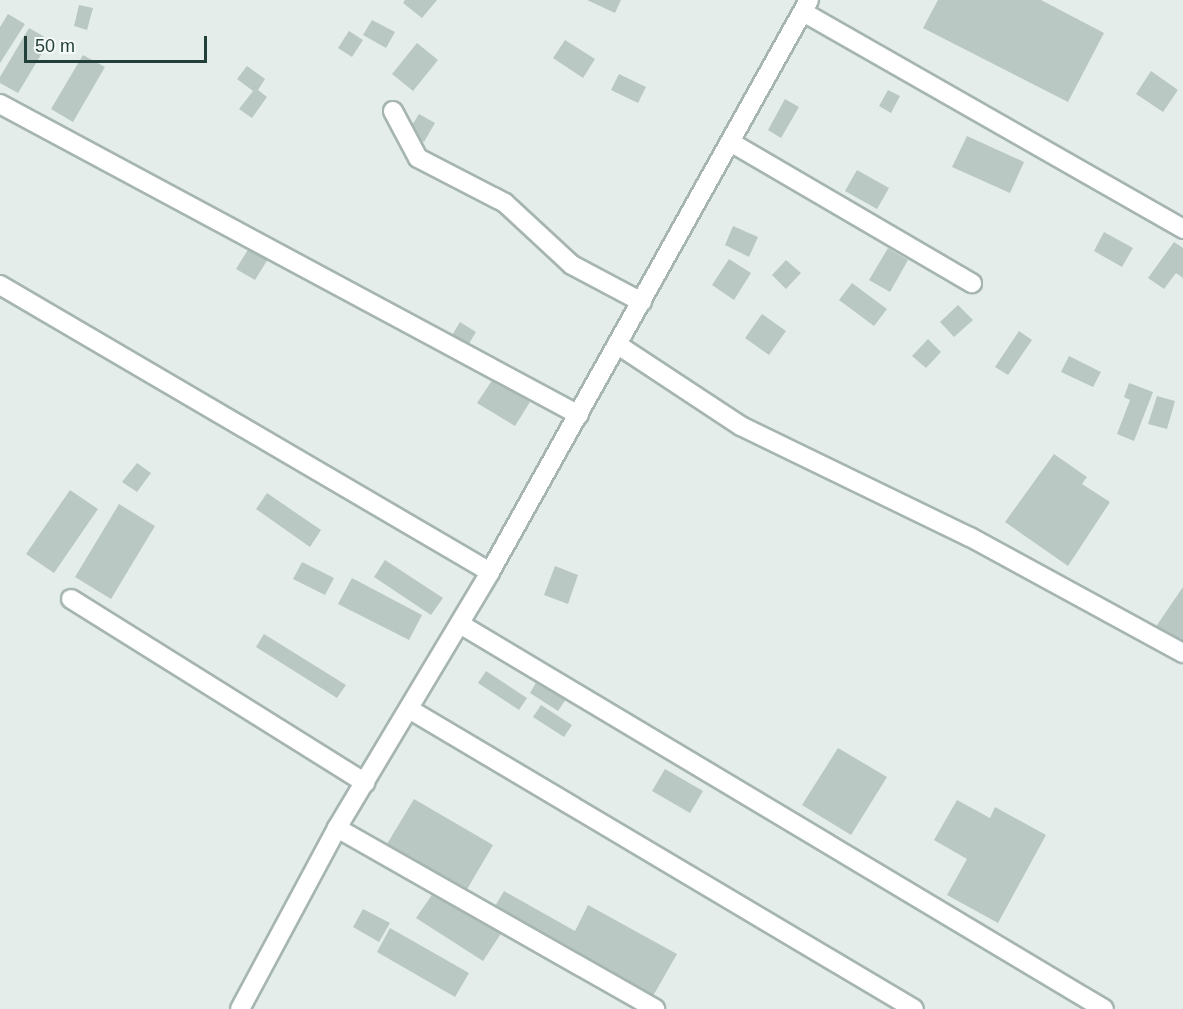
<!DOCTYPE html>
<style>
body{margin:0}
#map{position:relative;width:1183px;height:1009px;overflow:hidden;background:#e4edea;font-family:Arial,sans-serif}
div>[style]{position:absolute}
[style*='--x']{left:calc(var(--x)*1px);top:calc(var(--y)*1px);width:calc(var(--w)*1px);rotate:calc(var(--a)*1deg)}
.building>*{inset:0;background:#b9c8c3}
.roads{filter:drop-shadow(2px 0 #a6b5b2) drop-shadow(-2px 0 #a6b5b2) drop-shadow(0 2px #a6b5b2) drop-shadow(0 -2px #a6b5b2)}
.minor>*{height:18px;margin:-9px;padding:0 9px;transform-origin:9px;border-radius:9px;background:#fff}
.secondary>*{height:18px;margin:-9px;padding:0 9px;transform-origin:9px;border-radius:9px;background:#fff}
span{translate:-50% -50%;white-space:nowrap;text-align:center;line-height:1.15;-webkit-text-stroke:5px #f4faf7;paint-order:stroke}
.scale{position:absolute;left:24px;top:36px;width:183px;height:27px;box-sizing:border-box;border:3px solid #233f3a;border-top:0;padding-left:8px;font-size:18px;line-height:21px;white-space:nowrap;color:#233f3a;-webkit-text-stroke:4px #f4faf7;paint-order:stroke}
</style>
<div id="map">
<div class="building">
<div style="clip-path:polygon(405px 0,437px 0,422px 18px,403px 3px)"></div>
<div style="clip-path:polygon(587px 0,621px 0,615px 13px)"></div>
<div style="clip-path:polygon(938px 0,1041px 0,1104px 33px,1068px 102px,923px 28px)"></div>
<div style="clip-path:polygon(79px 5px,93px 8px,87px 30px,74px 26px)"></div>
<div style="clip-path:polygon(8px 14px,25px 24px,0 63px,0 27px)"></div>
<div style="clip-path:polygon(372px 20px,395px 32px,386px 48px,363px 35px)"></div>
<div style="clip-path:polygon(29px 28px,50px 40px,18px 93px,0 83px,0 77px)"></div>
<div style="clip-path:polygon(349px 31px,363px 40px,352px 57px,338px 48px)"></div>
<div style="clip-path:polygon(565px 40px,595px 59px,583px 78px,553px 58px)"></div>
<div style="clip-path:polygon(417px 43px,438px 60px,413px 91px,392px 74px)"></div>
<div style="clip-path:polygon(83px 55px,105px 67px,73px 122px,51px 109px)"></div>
<div style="clip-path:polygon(247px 66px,265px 79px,258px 90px,267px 97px,252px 118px,239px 109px,253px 91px,237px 79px)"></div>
<div style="clip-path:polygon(1151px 71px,1178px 90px,1163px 112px,1136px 94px)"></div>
<div style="clip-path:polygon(619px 74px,646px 87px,638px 103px,611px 90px)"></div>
<div style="clip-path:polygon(888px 90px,900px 96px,891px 113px,879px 106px)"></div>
<div style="clip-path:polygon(785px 99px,799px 107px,781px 138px,768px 130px)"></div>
<div style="clip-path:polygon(419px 114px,435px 123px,424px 142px,408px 132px)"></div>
<div style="clip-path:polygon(967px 136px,1024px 162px,1010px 193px,952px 167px)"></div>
<div style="clip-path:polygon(857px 170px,889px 188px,877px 209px,845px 191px)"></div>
<div style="clip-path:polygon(733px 226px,758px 237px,749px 257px,725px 245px)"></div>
<div style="clip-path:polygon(1104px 232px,1133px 248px,1122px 267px,1094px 251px)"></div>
<div style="clip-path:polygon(1174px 242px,1183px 248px,1183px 278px,1176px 273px,1164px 289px,1148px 278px)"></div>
<div style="clip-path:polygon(249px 248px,268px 259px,255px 280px,236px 269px)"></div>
<div style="clip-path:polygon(888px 248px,908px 260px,890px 292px,869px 280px)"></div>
<div style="clip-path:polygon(729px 259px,751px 273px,734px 300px,712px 285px)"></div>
<div style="clip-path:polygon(786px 260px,801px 273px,786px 289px,772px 275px)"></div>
<div style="clip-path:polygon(852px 283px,887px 309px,874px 326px,839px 300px)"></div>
<div style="clip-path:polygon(958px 305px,973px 320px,954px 337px,940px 322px)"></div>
<div style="clip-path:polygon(762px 314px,786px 331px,769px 355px,745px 338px)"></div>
<div style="clip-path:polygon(460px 322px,476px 332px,467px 347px,451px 337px)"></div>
<div style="clip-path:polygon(1019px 331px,1032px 340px,1008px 375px,995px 367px)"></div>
<div style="clip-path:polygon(928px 339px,941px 352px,926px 368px,912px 356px)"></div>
<div style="clip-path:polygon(1069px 356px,1101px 372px,1093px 387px,1061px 372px)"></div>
<div style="clip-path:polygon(493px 379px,530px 402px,515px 426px,477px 403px)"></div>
<div style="clip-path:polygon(1129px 383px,1153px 392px,1134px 441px,1117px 434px,1130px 400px,1124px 397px)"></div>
<div style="clip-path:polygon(1157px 396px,1175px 401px,1167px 429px,1148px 424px)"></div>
<div style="clip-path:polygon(1054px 454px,1087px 477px,1082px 484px,1110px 502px,1068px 566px,1005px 522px)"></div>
<div style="clip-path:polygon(137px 463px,151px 473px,137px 492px,122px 482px)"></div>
<div style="clip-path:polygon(70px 490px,98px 509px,54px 573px,26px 554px)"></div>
<div style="clip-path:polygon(267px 493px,321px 530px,310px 547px,256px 509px)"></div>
<div style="clip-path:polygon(119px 504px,155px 526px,111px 599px,75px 577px)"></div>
<div style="clip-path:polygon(385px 560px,443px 598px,431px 615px,374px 577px)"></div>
<div style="clip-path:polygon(302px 562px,334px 578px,325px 595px,293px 579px)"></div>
<div style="clip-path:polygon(555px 566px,578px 575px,568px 604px,544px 595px)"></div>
<div style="clip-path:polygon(352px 578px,422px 615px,409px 640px,338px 604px)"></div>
<div style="clip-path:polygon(1183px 587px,1183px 646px,1155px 628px)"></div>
<div style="clip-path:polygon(264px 634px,346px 685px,337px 698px,256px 647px)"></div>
<div style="clip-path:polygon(486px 671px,527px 698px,519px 710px,478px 683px)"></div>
<div style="clip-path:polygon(537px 681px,566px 699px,558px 711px,530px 693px)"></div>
<div style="clip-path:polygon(541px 705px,572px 725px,564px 737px,533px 717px)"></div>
<div style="clip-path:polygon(838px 748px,887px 777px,851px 835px,802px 805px)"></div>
<div style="clip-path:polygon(665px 769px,703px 791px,690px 813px,652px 791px)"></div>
<div style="clip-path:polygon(414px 799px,493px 845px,466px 891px,387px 844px)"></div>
<div style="clip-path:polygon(957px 800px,990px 818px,995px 807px,1046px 835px,998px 923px,947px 895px,967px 859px,934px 840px)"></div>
<div style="clip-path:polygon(438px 886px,504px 929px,483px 961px,416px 918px)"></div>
<div style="clip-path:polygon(504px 891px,575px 931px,588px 905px,677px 954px,653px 996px,494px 908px)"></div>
<div style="clip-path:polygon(363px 909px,390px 923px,379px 942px,353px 927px)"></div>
<div style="clip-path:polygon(390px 928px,469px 973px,455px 997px,377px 952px)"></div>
</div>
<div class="roads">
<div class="minor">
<div style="--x:803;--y:12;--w:438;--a:29.7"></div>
<div style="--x:0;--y:104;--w:657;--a:28.24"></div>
<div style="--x:393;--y:111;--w:53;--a:62"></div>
<div style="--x:418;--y:158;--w:98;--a:27.3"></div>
<div style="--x:505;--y:203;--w:91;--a:42.8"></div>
<div style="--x:572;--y:265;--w:79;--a:27.9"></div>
<div style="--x:732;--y:143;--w:278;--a:30.3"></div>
<div style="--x:0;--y:285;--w:568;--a:30.36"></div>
<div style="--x:618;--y:345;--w:147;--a:33.4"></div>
<div style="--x:741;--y:426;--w:254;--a:25.9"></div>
<div style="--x:970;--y:537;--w:243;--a:28.6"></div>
<div style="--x:71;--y:599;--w:347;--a:32"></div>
<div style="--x:460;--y:624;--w:750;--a:30.87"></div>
<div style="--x:409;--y:709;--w:587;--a:30.71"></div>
<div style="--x:337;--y:828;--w:366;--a:29.6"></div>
</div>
<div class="secondary">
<div style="--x:240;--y:1009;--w:205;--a:-61.8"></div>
<div style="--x:337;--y:828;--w:298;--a:-59.1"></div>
<div style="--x:490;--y:572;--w:655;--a:-60.85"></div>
</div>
</div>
<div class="scale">50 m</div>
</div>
